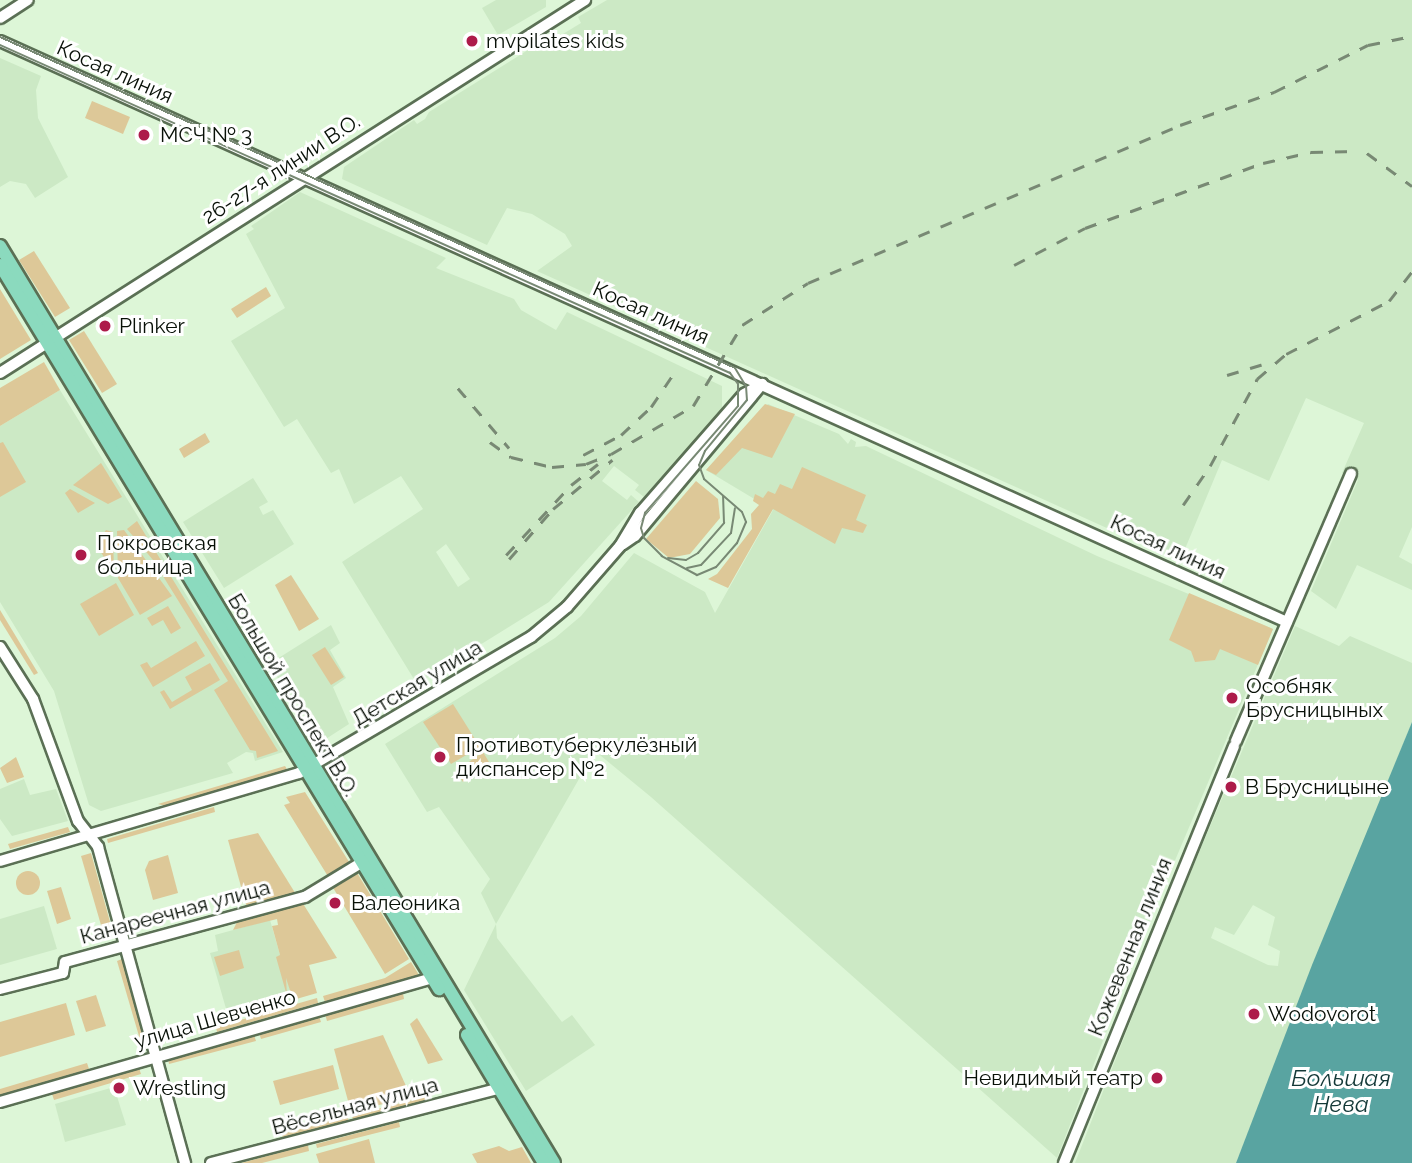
<!DOCTYPE html>
<meta charset="utf-8">
<style>
body{margin:0}
#map{position:relative;width:1412px;height:1163px;overflow:hidden;background:#ddf6d7;font-family:Raleway,sans-serif}
div>[style]{position:absolute}
[style*='--x']{left:calc(var(--x)*1px);top:calc(var(--y)*1px);width:calc(var(--w)*1px);rotate:calc(var(--a)*1deg)}
.built>*{inset:0;background:#cce9c5}
.green>*{inset:0;background:#ddc898}
.round{border-radius:50%}
.water>*{inset:0;background:#59a4a1}
.roads{filter:drop-shadow(2px 0 #5b7055) drop-shadow(-2px 0 #5b7055) drop-shadow(0 2px #5b7055) drop-shadow(0 -2px #5b7055)}
.minor>*{height:10px;margin:-5px;padding:0 5px;transform-origin:5px;border-radius:5px;background:#fff}
.major>*{height:12px;margin:-6px;padding:0 6px;transform-origin:6px;border-radius:6px;background:#8bdabe}
.tram>*{height:2px;margin:-1px;padding:0 1px;transform-origin:1px;border-radius:1px;background:#788974}
.rail>*{height:2.5px;margin-top:-1.25px;transform-origin:0;background:repeating-linear-gradient(90deg,#788974 0 12px,transparent 0 24px)}
.dots>*{width:19px;height:19px;translate:-50% -50%;box-sizing:border-box;border:4px solid #fff;border-radius:50%}
span{translate:-50% -50%;white-space:nowrap;text-align:center;line-height:1.15;-webkit-text-stroke:6px #fff;paint-order:stroke}
.poi-label{font-size:21px;color:#081007}
.left{translate:0 -50%;text-align:left}
.right{translate:-100% -50%;text-align:right}
.street-label{font-size:21px;color:#081007}
.water-label{font-size:23px;color:#133837;font-style:italic}
</style>
<div id="map">
<div class="built">
<div style="clip-path:polygon(496px 0,546px 0,546px 7px,498px 35px,482px 8px)"></div>
<div style="clip-path:polygon(607px 0,1412px 0,1412px 527px,1399px 557px,1412px 564px,1412px 590px,1357px 565px,1336px 609px,1311px 591px,1358px 480px,1342px 473px,1364px 423px,1306px 398px,1269px 481px,1222px 460px,1180px 561px,537px 271px,572px 246px,565px 234px,532px 214px,507px 208px,487px 245px,342px 179px,344px 167px,414px 120px,417px 124px,425px 119px,429px 112px,555px 33px,558px 37px,581px 23px,578px 17px)"></div>
<div style="clip-path:polygon(0 58px,41px 76px,36px 90px,38px 118px,68px 177px,35px 198px,26px 184px,10px 181px,0 187px)"></div>
<div style="clip-path:polygon(evenodd,300px 192px,446px 258px,436px 268px,514px 299px,521px 310px,556px 330px,567px 312px,722px 386px,722px 409px,644px 497px,635px 490px,639px 485px,614px 466px,602px 481px,627px 500px,631px 495px,639px 502px,549px 602px,417px 684px,342px 562px,423px 509px,401px 476px,354px 504px,339px 469px,331px 473px,297px 419px,284px 427px,231px 341px,285px 308px,246px 234px,254px 229px,251px 226px,300px 192px,446px 544px,470px 579px,458px 587px,436px 552px,446px 544px)"></div>
<div style="clip-path:polygon(60px 390px,283px 752px,255px 761px,253px 753px,246px 752px,227px 763px,233px 773px,101px 811px,89px 805px,54px 691px,0 602px,0 426px)"></div>
<div style="clip-path:polygon(768px 404px,839px 434px,848px 444px,851px 439px,856px 442px,855px 447px,866px 446px,1097px 556px,1273px 629px,1157px 903px,1057px 1158px,651px 797px,595px 751px,496px 924px,497px 938px,562px 1022px,572px 1015px,595px 1045px,526px 1091px,464px 990px,496px 924px,481px 893px,490px 879px,439px 807px,427px 812px,385px 744px,555px 638px,581px 616px,634px 553px,705px 592px,715px 613px,773px 510px,706px 470px)"></div>
<div style="clip-path:polygon(253px 478px,268px 502px,259px 507px,263px 515px,273px 510px,294px 544px,224px 588px,183px 522px)"></div>
<div style="clip-path:polygon(331px 625px,340px 643px,330px 650px,346px 678px,333px 687px,349px 724px,318px 744px,303px 719px,310px 714px,297px 692px,289px 696px,269px 664px)"></div>
<div style="clip-path:polygon(evenodd,1295px 626px,1339px 646px,1350px 636px,1412px 663px,1412px 722px,1236px 1163px,1075px 1163px,1167px 928px,1295px 626px,1253px 905px,1275px 917px,1268px 945px,1280px 951px,1278px 966px,1268px 965px,1211px 938px,1215px 927px,1234px 935px,1253px 905px)"></div>
<div style="clip-path:polygon(24px 779px,30px 795px,56px 789px,68px 821px,12px 836px,0 819px,0 789px)"></div>
<div style="clip-path:polygon(44px 906px,57px 949px,0 965px,0 919px)"></div>
<div style="clip-path:polygon(270px 920px,293px 1000px,229px 1019px,210px 953px,218px 951px,215px 935px)"></div>
<div style="clip-path:polygon(114px 1087px,126px 1125px,65px 1142px,55px 1104px)"></div>
</div>
<div class="green">
<div style="clip-path:polygon(92px 101px,130px 117px,123px 134px,85px 118px)"></div>
<div style="clip-path:polygon(34px 251px,70px 308px,55px 317px,19px 260px)"></div>
<div style="clip-path:polygon(266px 287px,271px 296px,237px 318px,231px 309px)"></div>
<div style="clip-path:polygon(0 289px,31px 340px,0 359px)"></div>
<div style="clip-path:polygon(84px 331px,117px 384px,102px 393px,69px 340px)"></div>
<div style="clip-path:polygon(44px 362px,60px 390px,0 426px,0 388px)"></div>
<div style="clip-path:polygon(765px 404px,795px 414px,772px 458px,742px 448px,716px 475px,706px 470px)"></div>
<div style="clip-path:polygon(205px 433px,210px 442px,184px 458px,179px 449px)"></div>
<div style="clip-path:polygon(99px 436px,271px 722px,269px 723px,95px 438px)"></div>
<div style="clip-path:polygon(3px 442px,26px 482px,0 497px,0 443px)"></div>
<div style="clip-path:polygon(101px 463px,122px 497px,108px 504px,73px 485px)"></div>
<div style="clip-path:polygon(802px 467px,866px 495px,856px 520px,867px 525px,863px 533px,842px 528px,835px 544px,773px 509px,728px 588px,708px 579px,717px 574px,752px 529px,751px 514px,759px 505px,753px 501px,755px 494px,763px 498px,768px 491px,775px 494px,780px 484px,792px 489px)"></div>
<div style="clip-path:polygon(696px 481px,718px 499px,720px 518px,690px 554px,669px 558px,646px 539px)"></div>
<div style="clip-path:polygon(70px 489px,95px 503px,78px 513px,65px 493px)"></div>
<div style="clip-path:polygon(137px 521px,233px 678px,278px 751px,257px 758px,256px 751px,250px 750px,214px 690px,228px 681px,153px 560px,127px 529px)"></div>
<div style="clip-path:polygon(106px 530px,113px 532px,114px 574px,96px 544px)"></div>
<div style="clip-path:polygon(124px 530px,172px 596px,140px 615px,118px 578px,117px 531px)"></div>
<div style="clip-path:polygon(291px 575px,319px 619px,299px 631px,275px 585px)"></div>
<div style="clip-path:polygon(116px 583px,134px 615px,99px 636px,80px 604px)"></div>
<div style="clip-path:polygon(1189px 593px,1273px 629px,1258px 665px,1220px 649px,1215px 660px,1195px 662px,1191px 651px,1169px 640px)"></div>
<div style="clip-path:polygon(168px 606px,181px 628px,171px 634px,163px 620px,152px 626px,147px 618px)"></div>
<div style="clip-path:polygon(0 610px,38px 673px,34px 675px,0 620px)"></div>
<div style="clip-path:polygon(196px 641px,205px 656px,153px 687px,140px 665px,147px 662px,151px 668px)"></div>
<div style="clip-path:polygon(325px 647px,344px 677px,331px 685px,312px 655px)"></div>
<div style="clip-path:polygon(210px 663px,220px 680px,170px 709px,160px 692px,164px 690px,172px 702px,192px 690px,185px 677px)"></div>
<div style="clip-path:polygon(453px 704px,480px 747px,451px 764px,423px 722px)"></div>
<div style="clip-path:polygon(483px 752px,489px 762px,463px 782px,456px 771px)"></div>
<div style="clip-path:polygon(16px 757px,24px 777px,7px 783px,0 768px)"></div>
<div style="clip-path:polygon(285px 766px,288px 771px,170px 807px,158px 804px)"></div>
<div style="clip-path:polygon(305px 792px,351px 865px,329px 878px,284px 805px,290px 803px,286px 797px)"></div>
<div style="clip-path:polygon(214px 807px,215px 812px,108px 843px,107px 839px)"></div>
<div style="clip-path:polygon(68px 827px,70px 832px,10px 849px,8px 844px)"></div>
<div style="clip-path:polygon(258px 833px,297px 896px,247px 908px,228px 840px)"></div>
<div style="clip-path:polygon(91px 853px,112px 929px,103px 932px,81px 856px)"></div>
<div style="clip-path:polygon(168px 855px,178px 893px,153px 900px,145px 870px,149px 861px)"></div>
<div style="clip-path:polygon(356px 871px,409px 959px,385px 974px,332px 886px)"></div>
<div class="round" style="left:16px;top:871px;width:24px;height:24px"></div>
<div style="clip-path:polygon(61px 887px,71px 919px,57px 924px,47px 891px)"></div>
<div style="clip-path:polygon(302px 902px,337px 958px,309px 965px,317px 993px,293px 1000px,286px 978px,287px 996px,276px 957px,280px 955px,272px 926px,278px 925px,277px 919px,233px 930px,238px 920px)"></div>
<div style="clip-path:polygon(239px 950px,244px 968px,220px 976px,214px 957px)"></div>
<div style="clip-path:polygon(122px 959px,145px 1042px,141px 1043px,117px 961px)"></div>
<div style="clip-path:polygon(411px 962px,419px 975px,325px 1002px,323px 996px,385px 978px)"></div>
<div style="clip-path:polygon(403px 993px,404px 999px,327px 1021px,325px 1014px)"></div>
<div style="clip-path:polygon(96px 995px,106px 1026px,86px 1032px,76px 1001px)"></div>
<div style="clip-path:polygon(317px 998px,318px 1003px,217px 1032px,216px 1027px)"></div>
<div style="clip-path:polygon(66px 1003px,75px 1035px,0 1057px,0 1022px)"></div>
<div style="clip-path:polygon(319px 1016px,321px 1022px,261px 1039px,259px 1033px)"></div>
<div style="clip-path:polygon(417px 1018px,443px 1060px,428px 1064px,410px 1024px)"></div>
<div style="clip-path:polygon(254px 1035px,256px 1041px,169px 1064px,168px 1058px)"></div>
<div style="clip-path:polygon(383px 1035px,411px 1097px,351px 1112px,334px 1049px)"></div>
<div style="clip-path:polygon(87px 1063px,89px 1069px,0 1095px,0 1089px)"></div>
<div style="clip-path:polygon(333px 1065px,339px 1089px,280px 1105px,273px 1081px)"></div>
<div style="clip-path:polygon(139px 1068px,141px 1074px,54px 1100px,52px 1094px)"></div>
<div style="clip-path:polygon(425px 1097px,426px 1102px,353px 1120px,352px 1115px)"></div>
<div style="clip-path:polygon(347px 1116px,349px 1121px,283px 1139px,282px 1134px)"></div>
<div style="clip-path:polygon(399px 1122px,400px 1127px,317px 1148px,316px 1144px)"></div>
<div style="clip-path:polygon(369px 1139px,375px 1163px,319px 1163px,316px 1154px)"></div>
<div style="clip-path:polygon(308px 1145px,309px 1151px,262px 1163px,241px 1163px)"></div>
<div style="clip-path:polygon(499px 1146px,509px 1151px,522px 1147px,531px 1163px,477px 1163px,472px 1154px)"></div>
</div>
<div class="water">
<div style="clip-path:polygon(1412px 722px,1412px 1163px,1236px 1163px,1312px 965px)"></div>
</div>
<div class="roads">
<div class="minor">
<div style="--x:0;--y:18;--w:33;--a:-33"></div>
<div style="--x:0;--y:41;--w:1412;--a:24.3"></div>
<div style="--x:0;--y:373;--w:694;--a:-32.52"></div>
<div style="--x:623;--y:544;--w:14;--a:-34"></div>
<div style="--x:635;--y:536;--w:198;--a:-50.1"></div>
<div style="--x:0;--y:647;--w:62;--a:57.6"></div>
<div style="--x:33;--y:699;--w:130;--a:69.8"></div>
<div style="--x:78;--y:821;--w:33;--a:52"></div>
<div style="--x:98;--y:847;--w:328;--a:74.6"></div>
<div style="--x:1236;--y:741;--w:291;--a:-66.7"></div>
<div style="--x:0;--y:861;--w:312;--a:-16.4"></div>
<div style="--x:299;--y:773;--w:269;--a:-30.4"></div>
<div style="--x:531;--y:637;--w:47;--a:-39.8"></div>
<div style="--x:567;--y:607;--w:81;--a:-49"></div>
<div style="--x:620;--y:546;--w:39;--a:-59"></div>
<div style="--x:640;--y:513;--w:158;--a:-48.8"></div>
<div style="--x:744;--y:394;--w:21;--a:-29"></div>
<div style="--x:0;--y:989;--w:65;--a:-14.3"></div>
<div style="--x:63;--y:973;--w:11;--a:-80"></div>
<div style="--x:65;--y:962;--w:249;--a:-15.2"></div>
<div style="--x:305;--y:897;--w:66;--a:-31.3"></div>
<div style="--x:0;--y:1102;--w:454;--a:-16"></div>
<div style="--x:211;--y:1163;--w:304;--a:-14.5"></div>
<div style="--x:1064;--y:1163;--w:450;--a:-67.8"></div>
</div>
<div class="major">
<div style="--x:0;--y:246;--w:1071;--a:58.86"></div>
<div style="--x:0;--y:265;--w:847;--a:58.77"></div>
<div style="--x:467;--y:1035;--w:149;--a:59"></div>
</div>
</div>
<div class="tram">
<div style="--x:0;--y:37;--w:806;--a:24.24"></div>
<div style="--x:735;--y:368;--w:21;--a:59"></div>
<div style="--x:746;--y:386;--w:14;--a:86"></div>
<div style="--x:747;--y:400;--w:66;--a:129.5"></div>
<div style="--x:705;--y:451;--w:15;--a:113"></div>
<div style="--x:699;--y:465;--w:15;--a:70"></div>
<div style="--x:704;--y:479;--w:50;--a:41"></div>
<div style="--x:742;--y:512;--w:11;--a:68"></div>
<div style="--x:746;--y:522;--w:23;--a:113"></div>
<div style="--x:737;--y:543;--w:32;--a:131"></div>
<div style="--x:716;--y:567;--w:21;--a:157"></div>
<div style="--x:697;--y:575;--w:40;--a:-152"></div>
<div style="--x:662;--y:556;--w:25;--a:-135"></div>
<div style="--x:644;--y:538;--w:10;--a:-107"></div>
<div style="--x:641;--y:528;--w:16;--a:-75"></div>
<div style="--x:645;--y:513;--w:142;--a:-49"></div>
<div style="--x:738;--y:406;--w:22;--a:-90"></div>
<div style="--x:738;--y:384;--w:14;--a:-126"></div>
<div style="--x:730;--y:373;--w:800;--a:-155.8"></div>
<div style="--x:668;--y:558;--w:18;--a:6"></div>
<div style="--x:686;--y:560;--w:14;--a:-30"></div>
<div style="--x:698;--y:553;--w:40;--a:-49"></div>
<div style="--x:724;--y:523;--w:27;--a:-92"></div>
<div style="--x:687;--y:568;--w:14;--a:-12"></div>
<div style="--x:701;--y:565;--w:44;--a:-46.8"></div>
<div style="--x:731;--y:533;--w:25;--a:-81"></div>
</div>
<div class="rail">
<div style="--x:1367;--y:153;--w:56;--a:36.3"></div>
<div style="--x:1014;--y:265;--w:80;--a:-27.5"></div>
<div style="--x:1085;--y:228;--w:189;--a:-20.1"></div>
<div style="--x:1263;--y:163;--w:49;--a:-12.9"></div>
<div style="--x:1311;--y:152;--w:45;--a:-1.3"></div>
<div style="--x:1227;--y:375;--w:45;--a:-16.8"></div>
<div style="--x:458;--y:388;--w:79;--a:49.6"></div>
<div style="--x:490;--y:442;--w:26;--a:36"></div>
<div style="--x:511;--y:457;--w:42;--a:13.7"></div>
<div style="--x:552;--y:467;--w:34;--a:-5"></div>
<div style="--x:586;--y:464;--w:27;--a:-22"></div>
<div style="--x:611;--y:454;--w:95;--a:-30.3"></div>
<div style="--x:693;--y:406;--w:95;--a:-58.8"></div>
<div style="--x:742;--y:325;--w:78;--a:-32.5"></div>
<div style="--x:808;--y:283;--w:404;--a:-23"></div>
<div style="--x:1180;--y:125;--w:100;--a:-19.3"></div>
<div style="--x:1274;--y:92;--w:105;--a:-26.6"></div>
<div style="--x:1368;--y:45;--w:45;--a:-11.6"></div>
<div style="--x:583;--y:455;--w:43;--a:-27.8"></div>
<div style="--x:621;--y:435;--w:41;--a:-43"></div>
<div style="--x:651;--y:407;--w:37;--a:-56"></div>
<div style="--x:1183;--y:505;--w:47;--a:-55.3"></div>
<div style="--x:1210;--y:466;--w:99;--a:-61.6"></div>
<div style="--x:1257;--y:379;--w:38;--a:-41"></div>
<div style="--x:1286;--y:354;--w:116;--a:-27.2"></div>
<div style="--x:1389;--y:301;--w:37;--a:-52"></div>
<div style="--x:506;--y:555;--w:96;--a:-47.1"></div>
<div style="--x:571;--y:485;--w:34;--a:-38"></div>
<div style="--x:509;--y:559;--w:67;--a:-48.7"></div>
<div style="--x:553;--y:509;--w:77;--a:-39.7"></div>
</div>
<div class="dots">
<div style="left:472px;top:41px;background:#ad1b4a"></div>
<div style="left:144px;top:135px;background:#ad1b4a"></div>
<div style="left:105px;top:326px;background:#ad1b4a"></div>
<div style="left:81px;top:555px;background:#ad1b4a"></div>
<div style="left:1232px;top:698px;background:#ad1b4a"></div>
<div style="left:440px;top:757px;background:#ad1b4a"></div>
<div style="left:1231px;top:787px;background:#ad1b4a"></div>
<div style="left:335px;top:903px;background:#ad1b4a"></div>
<div style="left:1254px;top:1014px;background:#ad1b4a"></div>
<div style="left:1157px;top:1078px;background:#ad1b4a"></div>
<div style="left:119px;top:1088px;background:#ad1b4a"></div>
</div>
<div class="poi-label">
<span class="left" style="left:486px;top:41px">mvpilates kids</span>
<span class="left" style="left:160px;top:135px">МСЧ № 3</span>
<span class="left" style="left:119px;top:326px">Plinker</span>
<span class="left" style="left:97px;top:555px">Покровская<br>больница</span>
<span class="left" style="left:1246px;top:698px">Особняк<br>Брусницыных</span>
<span class="left" style="left:456px;top:757px">Противотуберкулёзный<br>диспансер №2</span>
<span class="left" style="left:1245px;top:787px">В Брусницыне</span>
<span class="left" style="left:351px;top:903px">Валеоника</span>
<span class="left" style="left:1268px;top:1014px">Wodovorot</span>
<span class="right" style="left:1143px;top:1078px">Невидимый театр</span>
<span class="left" style="left:133px;top:1088px">Wrestling</span>
</div>
<div class="street-label">
<span style="left:115px;top:72px;rotate:24deg">Косая линия</span>
<span style="left:281px;top:169px;rotate:-33deg">26-27-я линии В.О.</span>
<span style="left:651px;top:313px;rotate:24deg">Косая линия</span>
<span style="left:1168px;top:547px;rotate:25deg">Косая линия</span>
<span style="left:417px;top:683px;rotate:-31deg">Детская улица</span>
<span style="left:293px;top:695px;rotate:59deg">Большой проспект В.О.</span>
<span style="left:175px;top:912px;rotate:-15deg">Канареечная улица</span>
<span style="left:1130px;top:947px;rotate:-68deg">Кожевенная линия</span>
<span style="left:215px;top:1019px;rotate:-16deg">улица Шевченко</span>
<span style="left:355px;top:1106px;rotate:-15deg">Вёсельная улица</span>
</div>
<div class="water-label">
<span style="left:1341px;top:1091px">Большая<br>Нева</span>
</div>
</div>
